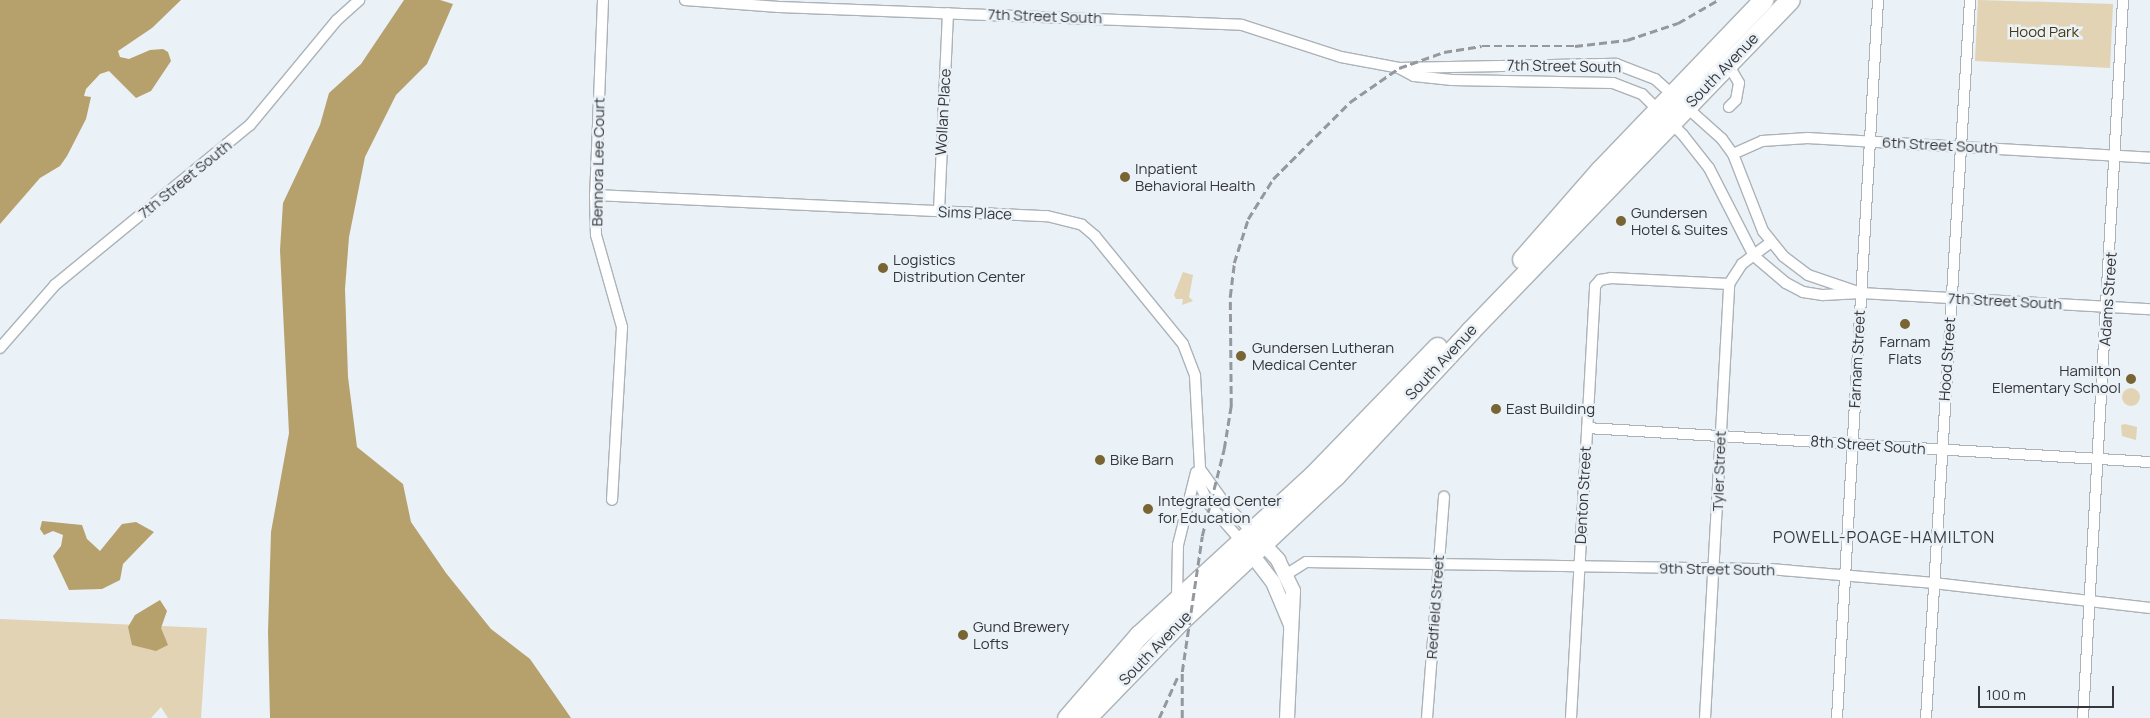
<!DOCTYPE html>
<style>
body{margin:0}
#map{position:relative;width:2150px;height:718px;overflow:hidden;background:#eaf1f7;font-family:Manrope,sans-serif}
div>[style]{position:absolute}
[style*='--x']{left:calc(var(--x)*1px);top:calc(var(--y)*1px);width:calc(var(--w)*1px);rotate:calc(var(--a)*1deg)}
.green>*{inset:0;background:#e1d3b3}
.round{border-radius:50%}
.water>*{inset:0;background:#b6a06c}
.roads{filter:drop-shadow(1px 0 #acb3b8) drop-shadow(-1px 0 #acb3b8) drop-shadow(0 1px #acb3b8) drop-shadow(0 -1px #acb3b8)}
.street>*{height:10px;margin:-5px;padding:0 5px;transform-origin:5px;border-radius:5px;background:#fff}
.secondary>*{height:14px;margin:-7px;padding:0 7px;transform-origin:7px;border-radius:7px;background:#fff}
.highway>*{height:19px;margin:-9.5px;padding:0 9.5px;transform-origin:9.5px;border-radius:9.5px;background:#fff}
.rail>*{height:2.5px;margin-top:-1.25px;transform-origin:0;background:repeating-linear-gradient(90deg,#95999e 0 8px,transparent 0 12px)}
.dots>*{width:14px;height:14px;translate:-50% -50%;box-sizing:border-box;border:2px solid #eaf1f7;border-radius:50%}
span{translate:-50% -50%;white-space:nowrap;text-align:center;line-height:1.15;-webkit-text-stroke:5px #eaf1f7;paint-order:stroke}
.street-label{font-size:15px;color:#35373a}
.park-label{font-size:15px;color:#47370c}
.poi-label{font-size:15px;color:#35373a}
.left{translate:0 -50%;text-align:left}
.right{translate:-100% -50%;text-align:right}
.neighbourhood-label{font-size:16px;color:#373d41;letter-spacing:1px}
.scale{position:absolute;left:1978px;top:686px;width:136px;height:22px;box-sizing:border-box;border:2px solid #35373a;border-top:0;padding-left:6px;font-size:15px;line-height:18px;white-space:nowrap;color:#35373a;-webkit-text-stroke:4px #eaf1f7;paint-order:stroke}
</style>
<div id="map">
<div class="green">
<div style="clip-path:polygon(1978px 0,2113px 4px,2110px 68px,1975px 61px)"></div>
<div style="clip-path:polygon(1183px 272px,1193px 275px,1189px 297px,1193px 301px,1182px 305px,1183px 299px,1176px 299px,1174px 295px)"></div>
<div class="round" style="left:2122px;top:388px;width:18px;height:18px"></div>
<div style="clip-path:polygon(2125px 424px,2137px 427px,2136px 440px,2122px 436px,2121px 425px)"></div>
<div style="clip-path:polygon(0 619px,207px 628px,201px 718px,168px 718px,161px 707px,151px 718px,0 718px)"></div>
</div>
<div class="water">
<div style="clip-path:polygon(0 0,181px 0,152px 28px,118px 51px,120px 57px,129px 59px,150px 50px,163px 49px,168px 52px,171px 61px,151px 91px,136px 98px,109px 71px,100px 74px,86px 89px,84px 96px,91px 97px,86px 119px,67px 156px,60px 166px,40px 178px,0 224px)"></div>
<div style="clip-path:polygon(404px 0,440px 0,453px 4px,427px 64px,396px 95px,365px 157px,349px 237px,345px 289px,348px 377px,357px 447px,403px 484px,411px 522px,446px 573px,491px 629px,530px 659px,571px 718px,270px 718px,268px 632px,271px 532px,289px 433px,280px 250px,283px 203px,320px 125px,329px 93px,361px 64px)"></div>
<div style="clip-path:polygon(42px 521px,82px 525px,87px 539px,100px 551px,122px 524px,136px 522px,154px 532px,123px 564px,120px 580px,102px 589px,69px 590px,53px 556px,61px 546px,63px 535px,53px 531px,44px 535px,40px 529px)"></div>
<div style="clip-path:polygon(160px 600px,167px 611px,161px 628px,168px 645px,156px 651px,132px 645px,128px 627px,135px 615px)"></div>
</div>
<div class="roads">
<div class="street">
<div style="--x:603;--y:0;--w:195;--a:92.3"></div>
<div style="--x:595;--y:195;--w:40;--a:88.6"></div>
<div style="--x:596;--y:235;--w:96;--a:74.2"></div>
<div style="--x:622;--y:327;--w:173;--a:93.3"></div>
<div style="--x:685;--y:0;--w:94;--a:4.3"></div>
<div style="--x:779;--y:7;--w:463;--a:2.2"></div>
<div style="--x:1242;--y:25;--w:104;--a:17.9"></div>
<div style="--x:1341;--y:57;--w:59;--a:10.7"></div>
<div style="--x:1399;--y:68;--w:217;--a:-1.1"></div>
<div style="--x:1616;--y:64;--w:42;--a:21"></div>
<div style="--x:1655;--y:79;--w:90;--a:41.8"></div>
<div style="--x:1722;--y:139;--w:19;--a:54"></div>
<div style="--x:1733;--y:154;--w:83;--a:68.7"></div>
<div style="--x:1763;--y:231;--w:32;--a:51"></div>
<div style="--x:1783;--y:256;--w:31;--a:37"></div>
<div style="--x:1808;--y:275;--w:56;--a:18.8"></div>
<div style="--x:1728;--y:64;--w:22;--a:60"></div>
<div style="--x:1739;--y:83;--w:17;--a:100"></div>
<div style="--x:1736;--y:100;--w:10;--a:135"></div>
<div style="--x:1399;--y:68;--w:17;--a:28"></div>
<div style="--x:1414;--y:76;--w:38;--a:6"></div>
<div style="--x:1452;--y:80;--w:161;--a:1.1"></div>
<div style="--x:1613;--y:83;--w:31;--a:21"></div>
<div style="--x:1642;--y:94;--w:58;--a:45"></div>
<div style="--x:1683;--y:135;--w:42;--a:51.8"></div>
<div style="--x:1709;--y:168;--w:99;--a:62.9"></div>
<div style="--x:1754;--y:256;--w:42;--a:40.2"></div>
<div style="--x:1786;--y:283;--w:19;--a:28"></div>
<div style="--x:1803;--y:292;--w:20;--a:9"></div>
<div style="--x:1823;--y:295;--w:38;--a:-3"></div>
<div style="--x:1861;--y:293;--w:289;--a:3.2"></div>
<div style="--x:1733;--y:154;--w:32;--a:-24"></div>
<div style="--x:1762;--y:141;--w:46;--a:-3.7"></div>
<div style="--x:1808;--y:138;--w:343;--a:3.3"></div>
<div style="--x:595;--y:195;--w:452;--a:2.7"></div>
<div style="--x:1047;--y:216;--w:36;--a:14"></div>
<div style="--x:1082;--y:225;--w:17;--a:40"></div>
<div style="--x:1095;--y:236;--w:139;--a:50.8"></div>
<div style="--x:1183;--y:344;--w:34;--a:69"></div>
<div style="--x:1195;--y:376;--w:111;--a:86.9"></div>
<div style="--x:1201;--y:487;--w:17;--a:66"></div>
<div style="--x:1208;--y:503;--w:50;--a:49"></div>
<div style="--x:939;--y:211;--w:198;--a:-87.4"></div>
<div style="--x:0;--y:348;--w:84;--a:-48.9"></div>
<div style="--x:55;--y:285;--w:252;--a:-39.4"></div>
<div style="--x:250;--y:125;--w:136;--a:-50.4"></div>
<div style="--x:337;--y:20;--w:30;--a:-42"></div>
<div style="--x:1587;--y:428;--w:564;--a:3.46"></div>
<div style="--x:1200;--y:469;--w:44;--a:54.2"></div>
<div style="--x:1226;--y:505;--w:37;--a:46"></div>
<div style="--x:1287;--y:574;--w:22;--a:-32"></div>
<div style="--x:1306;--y:562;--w:464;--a:0.9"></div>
<div style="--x:1770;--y:569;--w:165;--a:4.9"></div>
<div style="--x:1934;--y:583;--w:217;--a:6.6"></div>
<div style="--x:1177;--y:597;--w:52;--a:-88.9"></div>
<div style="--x:1178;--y:545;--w:75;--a:-76.1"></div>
<div style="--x:1427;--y:718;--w:222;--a:-85.6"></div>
<div style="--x:1571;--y:718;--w:433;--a:-86.8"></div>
<div style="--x:1595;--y:286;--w:8;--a:-50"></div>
<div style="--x:1600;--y:280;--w:11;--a:-10"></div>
<div style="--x:1611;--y:278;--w:118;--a:2.9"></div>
<div style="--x:1705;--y:718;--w:435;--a:-86.8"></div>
<div style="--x:1729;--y:284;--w:24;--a:-57"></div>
<div style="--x:1742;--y:264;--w:36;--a:-37"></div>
<div style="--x:1837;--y:718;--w:719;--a:-86.73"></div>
<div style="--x:1926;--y:718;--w:719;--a:-86.49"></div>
<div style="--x:2083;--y:718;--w:719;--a:-86.81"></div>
</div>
<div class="secondary">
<div style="--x:1256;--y:536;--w:33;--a:47"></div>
<div style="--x:1278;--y:560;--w:34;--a:64"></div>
<div style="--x:1293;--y:591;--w:127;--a:92.7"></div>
<div style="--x:1246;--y:547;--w:44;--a:52.4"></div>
<div style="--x:1273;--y:582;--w:47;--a:67.3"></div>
</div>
<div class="highway">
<div style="--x:1522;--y:259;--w:118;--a:-48.8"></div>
<div style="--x:1600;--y:170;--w:236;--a:-46.2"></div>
<div style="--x:1067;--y:718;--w:110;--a:-49.1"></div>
<div style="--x:1139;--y:635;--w:238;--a:-42.6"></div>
<div style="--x:1314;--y:474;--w:177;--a:-45.9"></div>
<div style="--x:1086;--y:718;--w:136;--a:-45.9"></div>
<div style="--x:1181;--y:620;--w:211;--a:-43.1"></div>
<div style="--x:1335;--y:476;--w:198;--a:-47"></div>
<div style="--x:1470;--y:331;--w:460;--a:-46"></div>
</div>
</div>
<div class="rail">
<div style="--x:1159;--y:718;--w:46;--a:-65.7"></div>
<div style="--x:1182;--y:718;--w:46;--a:-90"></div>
<div style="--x:1182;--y:672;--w:137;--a:-81.6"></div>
<div style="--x:1202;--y:536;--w:90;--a:-75.8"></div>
<div style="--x:1224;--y:449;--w:44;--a:-80.8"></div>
<div style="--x:1231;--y:406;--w:109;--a:-90.5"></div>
<div style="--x:1230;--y:297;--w:34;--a:-83"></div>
<div style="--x:1234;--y:263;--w:46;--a:-72.3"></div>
<div style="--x:1248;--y:219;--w:47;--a:-58"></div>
<div style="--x:1273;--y:179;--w:109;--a:-45"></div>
<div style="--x:1350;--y:102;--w:60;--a:-34.8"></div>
<div style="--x:1399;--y:68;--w:48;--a:-19.6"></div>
<div style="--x:1444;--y:52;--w:38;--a:-9"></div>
<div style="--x:1482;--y:46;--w:93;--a:0"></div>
<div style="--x:1575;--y:46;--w:52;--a:-6.6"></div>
<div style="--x:1627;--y:40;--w:54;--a:-18.4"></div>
<div style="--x:1678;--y:23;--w:46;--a:-29.9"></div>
</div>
<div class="dots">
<div style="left:1125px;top:177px;background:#796434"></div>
<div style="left:1621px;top:221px;background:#796434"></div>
<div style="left:883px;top:268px;background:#796434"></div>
<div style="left:1905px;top:324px;background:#796434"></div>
<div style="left:1241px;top:356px;background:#796434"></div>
<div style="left:2131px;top:379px;background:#796434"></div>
<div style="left:1496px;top:409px;background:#796434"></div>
<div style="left:1100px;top:460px;background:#796434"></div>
<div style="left:1148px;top:509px;background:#796434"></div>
<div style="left:963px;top:635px;background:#796434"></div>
</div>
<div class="street-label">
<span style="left:1045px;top:16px;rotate:2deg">7th Street South</span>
<span style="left:1564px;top:66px;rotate:1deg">7th Street South</span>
<span style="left:1722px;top:70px;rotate:-46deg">South Avenue</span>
<span style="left:943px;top:112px;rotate:-87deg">Wollan Place</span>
<span style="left:1940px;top:145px;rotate:3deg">6th Street South</span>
<span style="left:598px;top:162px;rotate:-89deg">Bennora Lee Court</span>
<span style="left:185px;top:179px;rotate:-39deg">7th Street South</span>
<span style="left:975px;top:213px;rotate:2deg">Sims Place</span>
<span style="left:2108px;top:299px;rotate:-86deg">Adams Street</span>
<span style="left:2005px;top:301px;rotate:3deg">7th Street South</span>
<span style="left:1857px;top:359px;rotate:-87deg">Farnam Street</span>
<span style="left:1947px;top:359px;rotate:-86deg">Hood Street</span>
<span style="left:1441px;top:362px;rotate:-47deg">South Avenue</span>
<span style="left:1868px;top:445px;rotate:4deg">8th Street South</span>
<span style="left:1719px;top:471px;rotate:-88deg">Tyler Street</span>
<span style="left:1583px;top:495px;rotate:-87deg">Denton Street</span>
<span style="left:1717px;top:569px;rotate:1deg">9th Street South</span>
<span style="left:1435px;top:607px;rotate:-86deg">Redfield Street</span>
<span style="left:1155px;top:648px;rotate:-46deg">South Avenue</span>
</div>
<div class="park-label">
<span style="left:2044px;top:32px">Hood Park</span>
</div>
<div class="poi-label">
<span class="left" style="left:1135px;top:177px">Inpatient<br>Behavioral Health</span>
<span class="left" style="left:1631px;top:221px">Gundersen<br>Hotel &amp; Suites</span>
<span class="left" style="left:893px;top:268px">Logistics<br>Distribution Center</span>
<span style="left:1905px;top:350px">Farnam<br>Flats</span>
<span class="left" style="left:1252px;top:356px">Gundersen Lutheran<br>Medical Center</span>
<span class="right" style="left:2121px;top:379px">Hamilton<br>Elementary School</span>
<span class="left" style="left:1506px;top:409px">East Building</span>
<span class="left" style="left:1110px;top:460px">Bike Barn</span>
<span class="left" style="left:1158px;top:509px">Integrated Center<br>for Education</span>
<span class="left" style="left:973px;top:635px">Gund Brewery<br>Lofts</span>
</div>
<div class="neighbourhood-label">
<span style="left:1884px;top:537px">POWELL-POAGE-HAMILTON</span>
</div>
<div class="scale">100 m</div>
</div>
